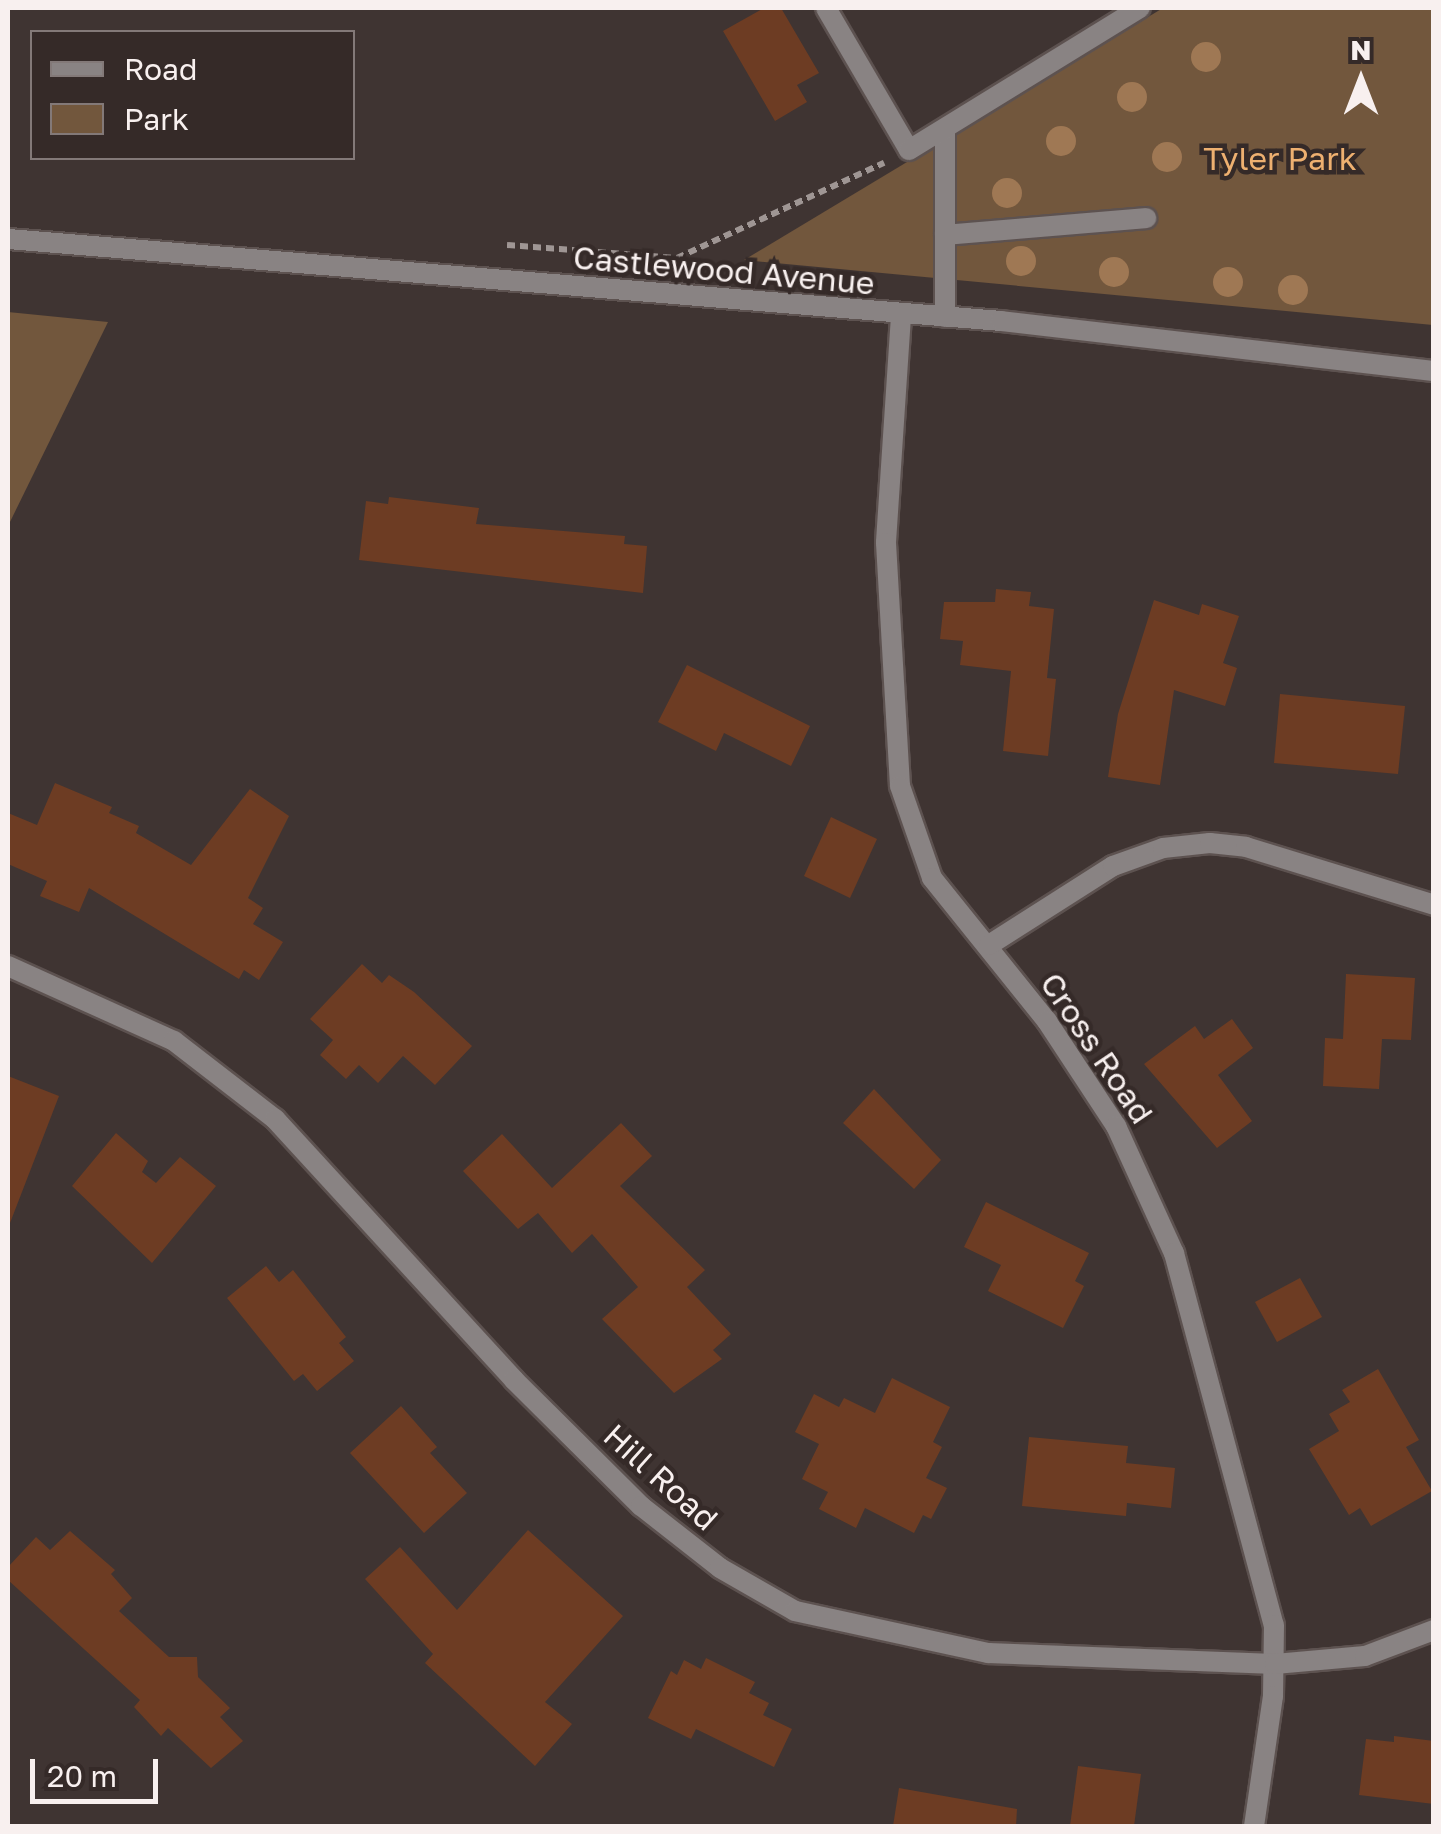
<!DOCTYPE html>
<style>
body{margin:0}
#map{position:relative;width:1441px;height:1834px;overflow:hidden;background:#3f3432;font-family:"Golos Text",sans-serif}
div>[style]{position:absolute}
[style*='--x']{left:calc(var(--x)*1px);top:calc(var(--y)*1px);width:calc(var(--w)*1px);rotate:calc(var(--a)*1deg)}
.green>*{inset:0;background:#72573d}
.building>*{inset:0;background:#6d3c23}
.path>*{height:6px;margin-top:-3px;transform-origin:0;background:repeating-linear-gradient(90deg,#9f9694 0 8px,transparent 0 13px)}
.roads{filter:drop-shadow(2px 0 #5d5250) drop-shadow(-2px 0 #5d5250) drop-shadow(0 2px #5d5250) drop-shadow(0 -2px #5d5250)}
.service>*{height:20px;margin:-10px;padding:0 10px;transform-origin:10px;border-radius:10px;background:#898383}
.minor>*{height:20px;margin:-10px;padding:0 10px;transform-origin:10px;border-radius:10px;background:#898383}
.tertiary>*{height:20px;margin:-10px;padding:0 10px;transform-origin:10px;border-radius:10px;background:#898383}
.trees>*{width:30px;height:30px;margin:-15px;border-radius:50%;background:#9f7854}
span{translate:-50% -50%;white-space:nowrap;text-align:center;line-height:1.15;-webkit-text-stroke:9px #352a28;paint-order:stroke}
.park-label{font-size:32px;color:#eeb070}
.street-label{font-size:32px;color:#f8f0ef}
.frame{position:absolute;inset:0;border:10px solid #f8f0ef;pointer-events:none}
.legend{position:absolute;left:30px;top:30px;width:325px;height:130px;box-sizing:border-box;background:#352a28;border:2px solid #837978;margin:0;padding:12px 18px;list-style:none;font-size:30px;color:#f8f0ef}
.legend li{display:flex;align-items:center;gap:20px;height:50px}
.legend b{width:50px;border:2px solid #837978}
.north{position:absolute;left:1311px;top:30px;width:100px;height:100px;-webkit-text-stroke:8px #352a28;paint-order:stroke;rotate:0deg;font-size:28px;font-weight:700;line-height:40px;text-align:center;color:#f8f0ef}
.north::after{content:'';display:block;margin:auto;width:35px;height:45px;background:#f8f0ef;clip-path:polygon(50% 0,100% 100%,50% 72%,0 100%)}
.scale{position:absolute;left:30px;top:1759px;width:128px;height:45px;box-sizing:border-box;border:5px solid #f8f0ef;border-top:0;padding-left:12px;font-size:30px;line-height:35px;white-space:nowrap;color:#f8f0ef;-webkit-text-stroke:8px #352a28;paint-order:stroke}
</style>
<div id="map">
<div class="green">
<div style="clip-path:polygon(1163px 8px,1433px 8px,1433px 325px,744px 260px)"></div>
<div style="clip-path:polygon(8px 312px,108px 322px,8px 526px)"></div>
</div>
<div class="building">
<div style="clip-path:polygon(764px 8px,781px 8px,819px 73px,797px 85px,807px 102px,775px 121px,723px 31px)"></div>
<div style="clip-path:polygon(389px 497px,479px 508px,476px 524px,625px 536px,624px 544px,647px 546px,643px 593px,359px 560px,366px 501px,388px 504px)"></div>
<div style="clip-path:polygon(996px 589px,1031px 592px,1029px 606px,1054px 609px,1047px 678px,1056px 679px,1048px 756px,1003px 751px,1011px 671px,960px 665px,963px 641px,940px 639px,944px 602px,995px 602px)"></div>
<div style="clip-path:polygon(1154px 600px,1199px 615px,1202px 604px,1239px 616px,1223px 663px,1237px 668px,1225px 706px,1174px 690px,1160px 785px,1108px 777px,1118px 714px)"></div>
<div style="clip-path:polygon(687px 665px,810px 726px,791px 766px,724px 733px,716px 751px,658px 722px)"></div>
<div style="clip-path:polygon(1280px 694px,1405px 706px,1398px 774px,1274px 763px)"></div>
<div style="clip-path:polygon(55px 783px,112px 807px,109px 813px,139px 826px,136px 833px,191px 865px,250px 789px,289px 816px,248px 898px,263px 908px,253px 924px,283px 942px,259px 980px,244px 970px,239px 979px,89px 888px,79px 912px,40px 896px,47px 881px,8px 864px,8px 813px,37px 825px)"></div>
<div style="clip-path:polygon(831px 817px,877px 839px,850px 898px,804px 876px)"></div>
<div style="clip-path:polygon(362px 964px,382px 983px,389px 975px,414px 992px,472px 1046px,435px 1085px,403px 1056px,378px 1083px,359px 1065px,346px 1079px,320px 1055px,333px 1040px,310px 1019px)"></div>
<div style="clip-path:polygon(1346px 974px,1415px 978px,1411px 1040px,1382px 1039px,1379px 1089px,1323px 1086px,1325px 1038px,1343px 1039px)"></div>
<div style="clip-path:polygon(1232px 1019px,1253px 1048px,1218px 1075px,1252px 1121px,1217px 1148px,1144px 1064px,1195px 1026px,1204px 1039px)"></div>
<div style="clip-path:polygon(8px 1076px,59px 1096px,10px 1223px,8px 1222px)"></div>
<div style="clip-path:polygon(874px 1089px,941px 1160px,914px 1189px,843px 1123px)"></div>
<div style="clip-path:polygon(621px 1123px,652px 1156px,620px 1186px,705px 1270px,687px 1287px,731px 1334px,713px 1350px,722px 1359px,674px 1393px,602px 1319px,638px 1287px,592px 1234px,572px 1253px,538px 1213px,518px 1229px,463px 1171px,502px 1134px,552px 1188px)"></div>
<div style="clip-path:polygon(116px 1133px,148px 1161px,142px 1172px,156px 1183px,180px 1157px,216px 1186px,152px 1263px,72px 1186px)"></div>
<div style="clip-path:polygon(986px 1202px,1089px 1253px,1075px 1281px,1084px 1286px,1063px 1328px,988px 1291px,1001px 1265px,964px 1247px)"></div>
<div style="clip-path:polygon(266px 1266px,279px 1282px,293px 1270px,346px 1337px,339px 1343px,354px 1361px,317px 1391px,303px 1374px,294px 1381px,227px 1298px)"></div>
<div style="clip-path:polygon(1300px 1278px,1322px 1317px,1277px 1342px,1255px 1302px)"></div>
<div style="clip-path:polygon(1378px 1369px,1419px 1440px,1406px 1447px,1432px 1491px,1371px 1526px,1360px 1508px,1349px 1515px,1309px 1449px,1339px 1431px,1329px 1414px,1350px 1402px,1342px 1390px)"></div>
<div style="clip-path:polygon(892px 1378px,950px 1407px,933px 1442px,942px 1447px,926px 1478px,947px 1488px,931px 1519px,923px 1515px,914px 1533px,865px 1508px,856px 1528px,819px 1509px,828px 1492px,802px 1479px,819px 1444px,795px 1432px,814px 1394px,839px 1407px,844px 1398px,875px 1413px)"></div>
<div style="clip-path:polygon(401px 1406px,437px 1447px,430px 1453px,467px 1493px,424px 1533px,350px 1453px)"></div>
<div style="clip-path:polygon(1029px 1437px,1128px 1446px,1126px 1463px,1175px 1468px,1171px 1508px,1127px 1503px,1126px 1516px,1022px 1506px)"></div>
<div style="clip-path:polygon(528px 1530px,623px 1616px,545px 1702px,572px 1724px,535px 1766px,425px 1663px,433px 1654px,365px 1579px,400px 1547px,457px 1610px)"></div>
<div style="clip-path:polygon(70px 1531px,115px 1570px,111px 1574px,132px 1598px,119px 1611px,169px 1657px,197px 1657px,198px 1677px,230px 1708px,220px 1717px,243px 1741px,211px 1768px,168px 1728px,161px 1736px,134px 1707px,140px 1700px,8px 1580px,8px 1567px,36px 1537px,50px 1550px)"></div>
<div style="clip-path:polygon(706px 1658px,755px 1682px,749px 1693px,769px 1703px,763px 1715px,792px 1729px,774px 1767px,696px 1729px,691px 1739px,648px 1718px,671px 1671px,677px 1675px,684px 1660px,701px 1669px)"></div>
<div style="clip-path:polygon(1394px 1736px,1434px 1741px,1434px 1804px,1359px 1795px,1366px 1739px,1394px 1742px)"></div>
<div style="clip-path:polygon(1078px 1766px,1141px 1774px,1134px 1826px,1070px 1826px)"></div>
<div style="clip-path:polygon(899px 1788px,1017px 1809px,1016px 1826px,893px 1826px)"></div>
</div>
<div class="path">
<div style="--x:507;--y:245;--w:170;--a:4.4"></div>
<div style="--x:677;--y:258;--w:228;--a:-24.7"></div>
</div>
<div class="roads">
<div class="service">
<div style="--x:826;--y:8;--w:164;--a:59.7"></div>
<div style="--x:945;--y:235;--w:202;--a:-4.8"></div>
</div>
<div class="minor">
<div style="--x:945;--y:130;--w:187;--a:90"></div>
<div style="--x:909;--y:150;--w:271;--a:-31.6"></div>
<div style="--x:901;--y:316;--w:227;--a:93.8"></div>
<div style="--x:886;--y:543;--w:243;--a:86.7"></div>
<div style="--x:900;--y:786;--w:97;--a:70.8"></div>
<div style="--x:932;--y:878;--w:184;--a:51.2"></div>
<div style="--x:1047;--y:1021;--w:126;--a:56.7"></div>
<div style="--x:1116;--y:1126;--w:140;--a:65.5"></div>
<div style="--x:1174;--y:1253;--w:385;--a:75"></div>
<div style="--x:1274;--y:1625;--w:71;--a:90.8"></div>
<div style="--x:1273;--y:1696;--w:131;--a:98.3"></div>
<div style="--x:989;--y:945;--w:147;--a:-32.5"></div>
<div style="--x:1113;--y:866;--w:53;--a:-19.8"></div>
<div style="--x:1163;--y:848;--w:47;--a:-6.1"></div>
<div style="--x:1210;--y:843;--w:36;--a:6"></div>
<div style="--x:1246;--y:847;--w:197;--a:17.1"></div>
<div style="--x:8;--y:966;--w:182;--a:24.3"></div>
<div style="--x:174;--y:1041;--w:128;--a:37.7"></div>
<div style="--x:275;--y:1119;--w:354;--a:47.5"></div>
<div style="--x:514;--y:1380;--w:179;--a:44.8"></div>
<div style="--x:641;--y:1506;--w:100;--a:38.1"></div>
<div style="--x:720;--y:1568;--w:86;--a:29.8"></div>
<div style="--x:795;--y:1611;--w:198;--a:12.3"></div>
<div style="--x:988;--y:1653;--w:287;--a:2.2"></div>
<div style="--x:1275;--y:1664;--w:90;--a:-5.1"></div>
<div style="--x:1365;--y:1656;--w:74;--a:-20.6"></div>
</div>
<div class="tertiary">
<div style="--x:8;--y:239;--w:996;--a:4.72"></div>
<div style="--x:1001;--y:321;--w:436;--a:6.6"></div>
</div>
</div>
<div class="trees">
<div style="left:1206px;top:57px"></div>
<div style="left:1132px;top:97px"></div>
<div style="left:1061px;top:141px"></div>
<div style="left:1167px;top:157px"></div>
<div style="left:1007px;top:193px"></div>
<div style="left:1021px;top:261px"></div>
<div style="left:1114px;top:272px"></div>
<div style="left:1228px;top:282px"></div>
<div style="left:1293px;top:290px"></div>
</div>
<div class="park-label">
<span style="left:1280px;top:158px">Tyler Park</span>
</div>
<div class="street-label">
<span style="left:724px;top:270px;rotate:5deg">Castlewood Avenue</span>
<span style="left:1097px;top:1048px;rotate:56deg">Cross Road</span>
<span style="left:661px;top:1477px;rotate:42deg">Hill Road</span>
</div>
<div class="frame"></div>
<ul class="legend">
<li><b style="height:12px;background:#898383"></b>Road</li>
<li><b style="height:28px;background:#72573d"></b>Park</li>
</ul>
<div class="north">N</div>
<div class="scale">20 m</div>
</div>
